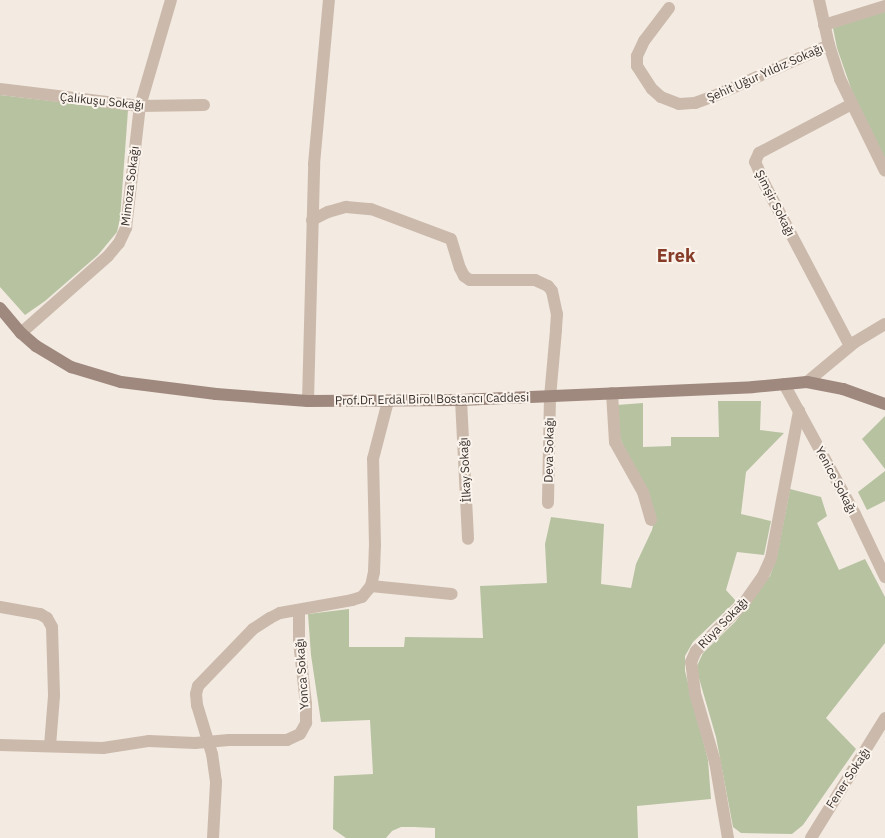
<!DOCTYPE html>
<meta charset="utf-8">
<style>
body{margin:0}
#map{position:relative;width:885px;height:838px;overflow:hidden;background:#f3eae1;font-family:"IBM Plex Sans",sans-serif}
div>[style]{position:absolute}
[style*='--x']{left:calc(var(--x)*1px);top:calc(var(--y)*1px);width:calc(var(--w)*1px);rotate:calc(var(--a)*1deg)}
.green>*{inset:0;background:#b7c2a1}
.street>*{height:12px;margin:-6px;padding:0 6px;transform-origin:6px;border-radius:6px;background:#cbbaac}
.secondary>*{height:12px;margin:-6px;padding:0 6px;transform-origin:6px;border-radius:6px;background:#9f897e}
span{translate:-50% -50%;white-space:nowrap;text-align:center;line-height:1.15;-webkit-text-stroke:4px #faf4ed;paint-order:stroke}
.street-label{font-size:12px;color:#392f2b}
.district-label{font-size:18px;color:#863c27;font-weight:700}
</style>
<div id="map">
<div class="green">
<div style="clip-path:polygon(885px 11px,885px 160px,854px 97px,837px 48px,833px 28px)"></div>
<div style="clip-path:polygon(0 95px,128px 110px,120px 219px,117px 232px,98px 255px,45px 301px,25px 315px,0 287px)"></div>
<div style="clip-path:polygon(718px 401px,761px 401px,760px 430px,784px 433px,746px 472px,741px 514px,771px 521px,764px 555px,737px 552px,726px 590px,736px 601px,693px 642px,685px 656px,685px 671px,708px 760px,711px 799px,637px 806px,638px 838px,435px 838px,435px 828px,414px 827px,401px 827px,392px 831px,386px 838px,346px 838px,333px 829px,334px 776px,373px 774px,370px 720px,321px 722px,311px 655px,308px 614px,349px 609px,349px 647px,404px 647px,405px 637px,483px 638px,480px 586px,547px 583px,545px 544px,551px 517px,604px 524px,601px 584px,631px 588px,636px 564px,652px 530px,655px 517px,620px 438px,617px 405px,643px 403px,643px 447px,671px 446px,671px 437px,719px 437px)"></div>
<div style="clip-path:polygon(885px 416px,885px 469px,862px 439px)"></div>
<div style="clip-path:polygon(885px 471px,885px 501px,867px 510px,858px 492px)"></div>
<div style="clip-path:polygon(790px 489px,821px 497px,827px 516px,817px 523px,839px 570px,865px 559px,885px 597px,885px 643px,826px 718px,856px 749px,803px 825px,792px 834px,741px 833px,733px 827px,716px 737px,696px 668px,703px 653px,735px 622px,770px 576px,777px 556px)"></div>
</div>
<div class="street">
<div style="--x:819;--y:0;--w:46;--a:77.5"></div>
<div style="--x:829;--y:45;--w:36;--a:72"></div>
<div style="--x:840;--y:79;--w:102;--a:63.9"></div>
<div style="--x:669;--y:8;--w:41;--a:127.1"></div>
<div style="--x:644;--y:41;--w:17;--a:115"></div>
<div style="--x:637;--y:56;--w:10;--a:90"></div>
<div style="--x:637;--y:66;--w:27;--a:57"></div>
<div style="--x:652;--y:89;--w:12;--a:42"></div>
<div style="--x:661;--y:97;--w:19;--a:21"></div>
<div style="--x:679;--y:104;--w:16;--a:-4"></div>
<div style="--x:695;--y:103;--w:20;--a:-20"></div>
<div style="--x:714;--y:96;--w:126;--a:-23.9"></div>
<div style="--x:824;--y:25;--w:64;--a:-17.3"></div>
<div style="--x:0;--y:89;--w:141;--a:6.9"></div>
<div style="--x:140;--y:106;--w:64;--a:-0.9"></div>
<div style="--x:312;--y:220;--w:18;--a:-27"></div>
<div style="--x:328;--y:212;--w:19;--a:-16"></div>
<div style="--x:346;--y:207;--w:25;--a:5"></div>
<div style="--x:371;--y:209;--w:85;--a:20.6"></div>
<div style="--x:451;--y:239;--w:30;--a:73"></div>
<div style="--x:460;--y:268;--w:9;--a:63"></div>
<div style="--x:464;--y:276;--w:7;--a:34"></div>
<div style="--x:470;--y:280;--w:65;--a:0"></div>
<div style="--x:535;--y:280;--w:14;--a:25"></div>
<div style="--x:548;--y:286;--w:6;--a:51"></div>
<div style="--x:552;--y:291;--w:24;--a:78"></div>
<div style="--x:557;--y:314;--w:16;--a:94"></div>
<div style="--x:556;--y:330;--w:67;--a:95.1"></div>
<div style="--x:550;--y:397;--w:106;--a:91.1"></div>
<div style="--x:21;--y:333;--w:116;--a:-41.5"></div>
<div style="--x:108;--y:256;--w:17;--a:-50"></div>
<div style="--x:119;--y:243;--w:17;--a:-65"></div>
<div style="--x:126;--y:228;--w:123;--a:-83.5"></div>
<div style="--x:140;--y:106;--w:110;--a:-73.7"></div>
<div style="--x:850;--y:346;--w:182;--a:-117.8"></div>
<div style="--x:765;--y:185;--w:25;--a:-113"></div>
<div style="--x:755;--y:162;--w:10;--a:-66"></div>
<div style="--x:759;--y:153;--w:105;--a:-27.8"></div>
<div style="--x:807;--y:382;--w:62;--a:-39.8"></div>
<div style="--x:855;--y:342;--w:35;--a:-31"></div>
<div style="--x:784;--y:384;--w:148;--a:61.4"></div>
<div style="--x:855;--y:514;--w:70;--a:64.5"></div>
<div style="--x:612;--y:393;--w:49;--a:86.5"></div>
<div style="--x:615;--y:442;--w:57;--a:60.8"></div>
<div style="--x:643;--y:492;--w:29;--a:74"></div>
<div style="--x:461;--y:400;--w:139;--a:87.1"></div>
<div style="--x:308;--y:401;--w:237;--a:-88.5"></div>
<div style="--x:314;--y:164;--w:165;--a:-84.8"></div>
<div style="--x:371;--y:586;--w:81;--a:5.6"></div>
<div style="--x:0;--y:607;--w:41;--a:9.9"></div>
<div style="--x:40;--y:614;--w:8;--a:30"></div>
<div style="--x:47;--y:618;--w:10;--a:61"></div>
<div style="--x:52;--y:627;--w:69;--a:88.3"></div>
<div style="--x:54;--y:696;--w:50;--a:94.6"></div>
<div style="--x:0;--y:745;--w:103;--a:1.7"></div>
<div style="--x:103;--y:748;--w:47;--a:-8.7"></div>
<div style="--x:149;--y:741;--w:46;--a:2.5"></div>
<div style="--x:195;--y:743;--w:34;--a:-5"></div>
<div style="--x:229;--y:740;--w:58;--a:0"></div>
<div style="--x:287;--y:740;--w:14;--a:-25"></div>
<div style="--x:300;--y:734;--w:13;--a:-61"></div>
<div style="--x:306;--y:723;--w:19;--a:-90"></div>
<div style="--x:306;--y:704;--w:62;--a:-96.4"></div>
<div style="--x:299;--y:642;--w:32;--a:-90"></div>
<div style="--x:213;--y:838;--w:56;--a:-86.9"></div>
<div style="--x:216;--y:782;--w:28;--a:-98"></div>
<div style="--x:212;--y:754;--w:51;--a:-107"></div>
<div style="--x:197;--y:705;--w:11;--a:-95"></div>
<div style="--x:196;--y:694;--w:8;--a:-76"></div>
<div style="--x:198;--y:686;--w:79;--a:-46"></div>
<div style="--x:253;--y:629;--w:20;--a:-33"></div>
<div style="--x:270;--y:618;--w:11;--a:-27"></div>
<div style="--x:280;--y:613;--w:73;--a:-10.2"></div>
<div style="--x:352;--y:600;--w:10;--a:-17"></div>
<div style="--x:362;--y:597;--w:14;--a:-51"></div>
<div style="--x:371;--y:586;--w:14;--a:-78"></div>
<div style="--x:374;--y:572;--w:27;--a:-88"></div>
<div style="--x:375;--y:545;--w:86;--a:-91.3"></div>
<div style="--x:373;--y:459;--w:60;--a:-75.5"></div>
<div style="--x:728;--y:838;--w:77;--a:-99.7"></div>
<div style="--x:715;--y:762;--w:72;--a:-106.2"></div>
<div style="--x:695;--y:693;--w:31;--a:-97"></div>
<div style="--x:691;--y:662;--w:12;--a:-66"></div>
<div style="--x:696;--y:651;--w:68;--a:-45"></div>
<div style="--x:744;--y:603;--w:33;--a:-55"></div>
<div style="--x:763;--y:576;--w:20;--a:-66"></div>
<div style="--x:771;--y:558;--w:150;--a:-79.2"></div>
<div style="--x:811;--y:838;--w:141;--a:-58.3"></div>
</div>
<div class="secondary">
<div style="--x:0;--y:308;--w:33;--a:50"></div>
<div style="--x:21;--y:333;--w:20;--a:41"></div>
<div style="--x:36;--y:346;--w:41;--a:31"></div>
<div style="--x:71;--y:367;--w:52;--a:16.7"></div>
<div style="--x:121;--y:382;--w:96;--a:7.2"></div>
<div style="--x:216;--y:394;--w:92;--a:4.4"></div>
<div style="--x:308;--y:401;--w:153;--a:-0.4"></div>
<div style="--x:461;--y:400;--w:292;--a:-2.5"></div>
<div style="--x:753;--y:387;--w:54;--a:-5.3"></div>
<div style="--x:807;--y:382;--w:37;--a:11"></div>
<div style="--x:843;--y:389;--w:45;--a:19.7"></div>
</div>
<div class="street-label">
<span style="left:765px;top:73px;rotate:-24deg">Şehit Uğur Yıldız Sokağı</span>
<span style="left:102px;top:101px;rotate:6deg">Çalıkuşu Sokağı</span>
<span style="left:130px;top:186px;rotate:-83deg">Mimoza Sokağı</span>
<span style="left:775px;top:203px;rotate:63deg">Şimşir Sokağı</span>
<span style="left:432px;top:399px;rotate:-1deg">Prof.Dr. Erdal Birol Bostancı Caddesi</span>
<span style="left:549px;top:450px;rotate:-89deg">Deva Sokağı</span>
<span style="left:465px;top:470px;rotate:-93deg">İlkay Sokağı</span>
<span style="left:836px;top:480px;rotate:62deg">Yenice Sokağı</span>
<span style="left:723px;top:623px;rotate:-46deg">Rüya Sokağı</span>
<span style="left:302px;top:674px;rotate:-94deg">Yonca Sokağı</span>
<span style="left:848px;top:778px;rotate:-57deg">Fener Sokağı</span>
</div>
<div class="district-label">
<span style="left:676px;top:256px">Erek</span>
</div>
</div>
